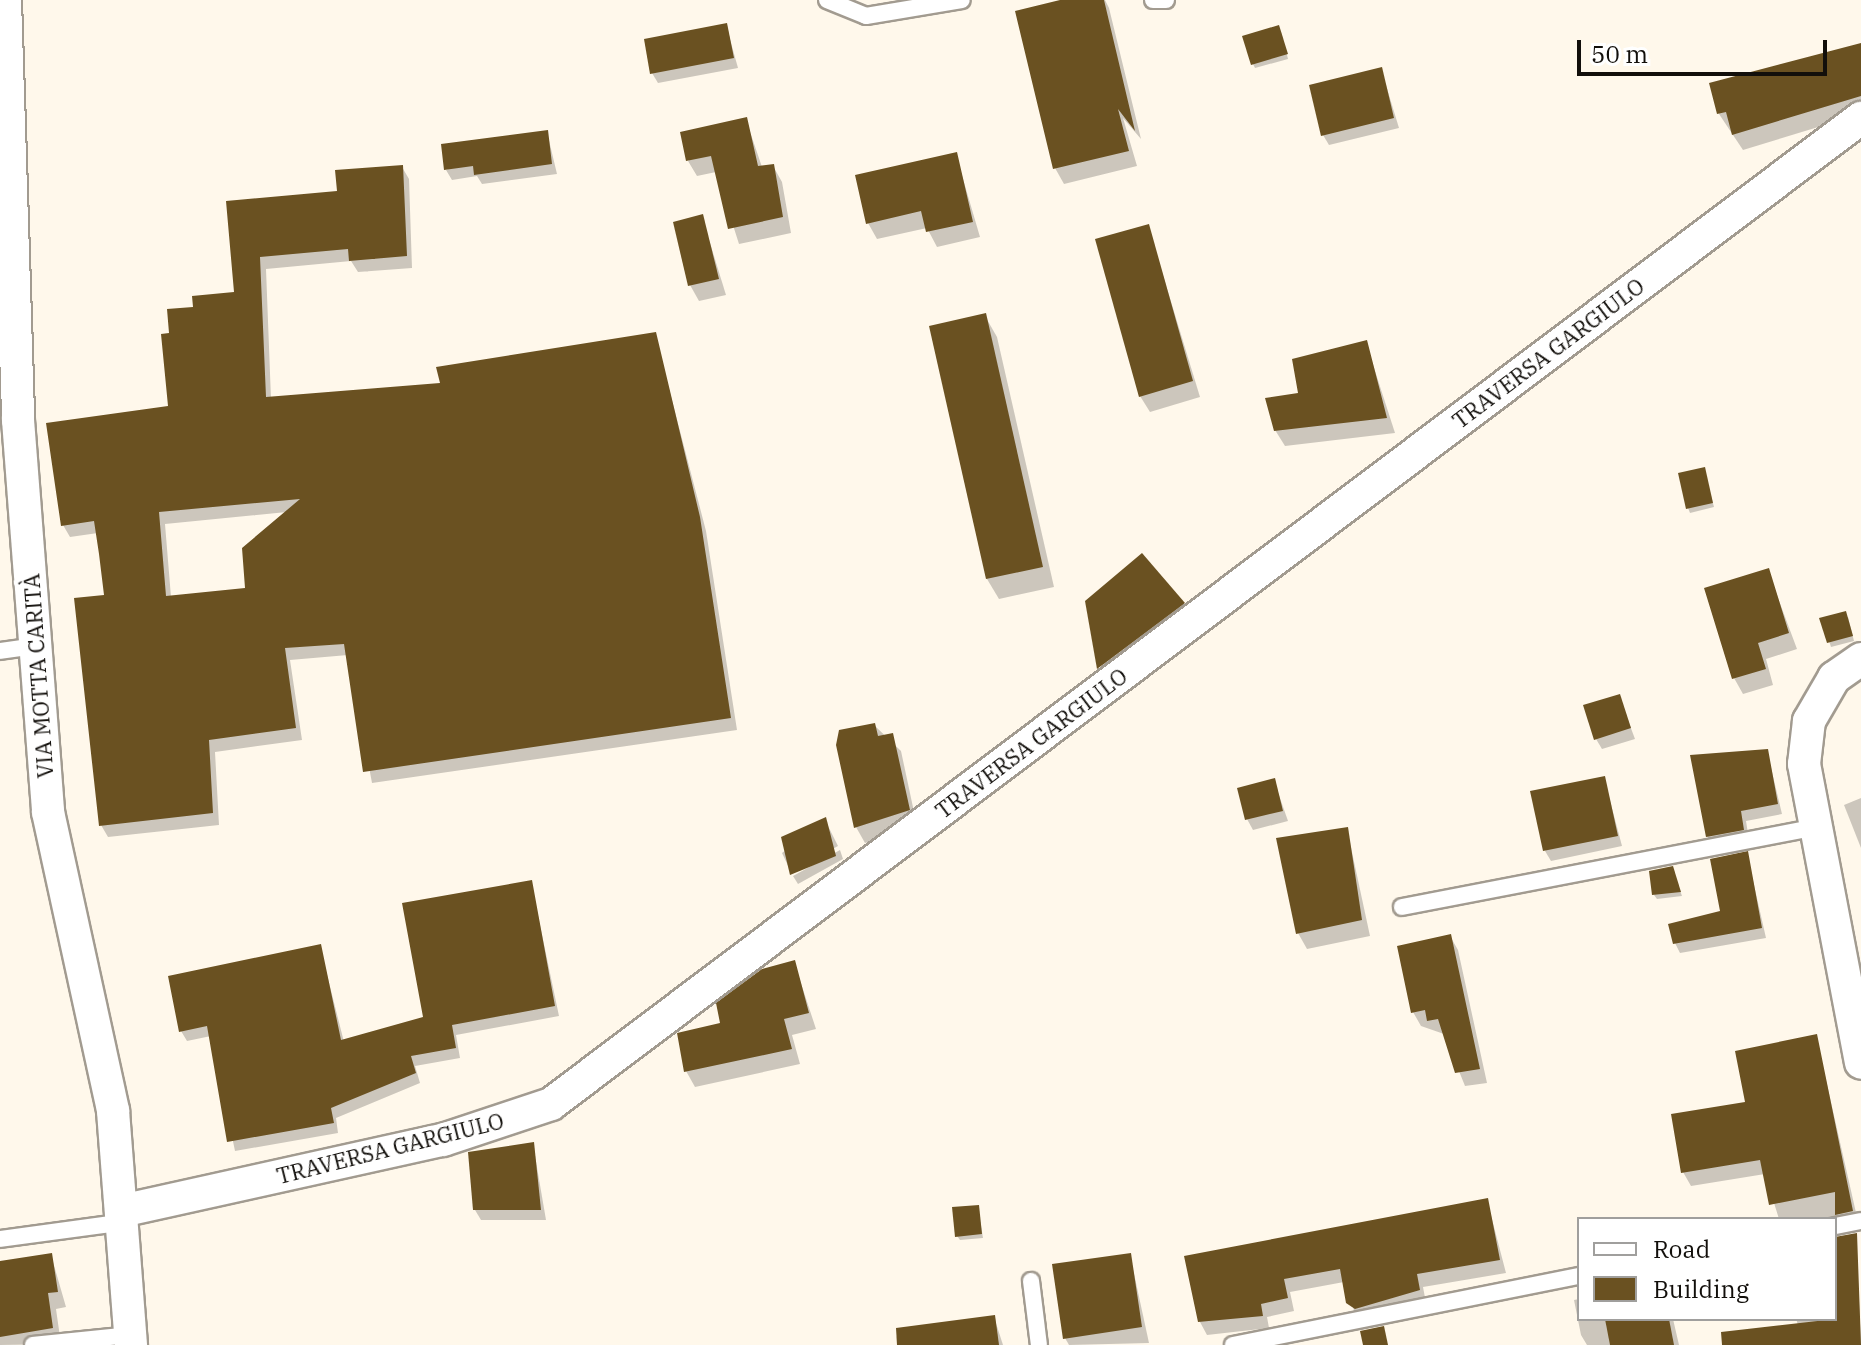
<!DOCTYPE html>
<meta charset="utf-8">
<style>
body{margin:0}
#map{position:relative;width:1861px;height:1345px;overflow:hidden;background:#fff8eb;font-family:"IBM Plex Serif",serif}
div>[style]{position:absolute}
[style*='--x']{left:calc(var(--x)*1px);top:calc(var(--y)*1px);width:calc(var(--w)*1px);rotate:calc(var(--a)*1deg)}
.shadow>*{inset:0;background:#0003}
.building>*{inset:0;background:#6a5121}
.roads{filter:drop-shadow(2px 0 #a29b90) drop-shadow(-2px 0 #a29b90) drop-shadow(0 2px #a29b90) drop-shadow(0 -2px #a29b90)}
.lane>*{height:16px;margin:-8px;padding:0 8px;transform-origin:8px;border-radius:8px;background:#fff}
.street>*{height:32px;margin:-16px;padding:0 16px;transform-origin:16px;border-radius:16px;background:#fff}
span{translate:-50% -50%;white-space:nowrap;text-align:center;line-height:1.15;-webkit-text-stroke:8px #fff;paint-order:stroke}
.street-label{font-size:22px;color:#120f0b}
.legend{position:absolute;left:1577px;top:1217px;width:260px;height:104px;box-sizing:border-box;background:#fff;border:2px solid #a09f9d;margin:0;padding:10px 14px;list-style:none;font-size:24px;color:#120f0b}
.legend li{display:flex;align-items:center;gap:16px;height:40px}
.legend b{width:40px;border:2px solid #a09f9d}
.scale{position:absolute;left:1577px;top:40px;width:250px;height:36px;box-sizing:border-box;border:4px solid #120f0b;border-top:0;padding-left:10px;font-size:24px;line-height:28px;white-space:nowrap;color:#120f0b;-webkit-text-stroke:6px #fff;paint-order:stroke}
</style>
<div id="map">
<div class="shadow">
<div style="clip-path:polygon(1069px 0,1105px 0,1109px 8px,1141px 139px,1123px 118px,1137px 166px,1064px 184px,1055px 168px)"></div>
<div style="clip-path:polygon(726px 25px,738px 68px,658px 83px,652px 73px)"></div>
<div style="clip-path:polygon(1281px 32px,1288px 59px,1255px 68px,1253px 64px)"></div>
<div style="clip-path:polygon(1861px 53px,1861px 114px,1743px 150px,1719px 114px,1712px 85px)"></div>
<div style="clip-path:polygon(1381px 69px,1399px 128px,1329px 145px,1323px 135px)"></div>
<div style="clip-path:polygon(746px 120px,762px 167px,773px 166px,782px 182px,791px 233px,739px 244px,716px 172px,697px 176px,688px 161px)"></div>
<div style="clip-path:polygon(547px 132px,557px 174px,482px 184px,477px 176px,452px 180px,446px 170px)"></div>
<div style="clip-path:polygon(956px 155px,980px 237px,937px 247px,927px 228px,877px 239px,868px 223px)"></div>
<div style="clip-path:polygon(evenodd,402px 167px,409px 179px,412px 268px,358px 272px,351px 261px,266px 269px,271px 399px,442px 384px,655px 335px,706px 531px,737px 730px,372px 783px,348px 655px,290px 660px,302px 740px,215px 752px,219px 825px,108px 837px,101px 825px,106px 597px,98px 533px,70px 537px,63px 525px,170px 408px,171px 335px,195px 309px,236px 294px,228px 203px,339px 193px,402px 167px,287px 512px,248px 590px,171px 597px,165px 524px,287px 512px)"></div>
<div style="clip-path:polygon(702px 217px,726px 295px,699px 301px,690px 285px)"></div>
<div style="clip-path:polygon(1148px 226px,1200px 397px,1150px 412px,1140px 396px)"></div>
<div style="clip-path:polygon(985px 316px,997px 337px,1054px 587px,999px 599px,987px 579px)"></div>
<div style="clip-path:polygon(1366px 343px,1395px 433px,1285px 446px,1275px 430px,1300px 394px)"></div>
<div style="clip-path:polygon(1704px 469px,1714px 507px,1690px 513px,1688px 508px)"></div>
<div style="clip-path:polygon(1768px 571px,1797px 649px,1766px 659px,1773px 685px,1743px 694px,1734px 678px)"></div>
<div style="clip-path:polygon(1087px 602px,1183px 604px,1192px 620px,1107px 683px)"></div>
<div style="clip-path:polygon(1848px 617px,1854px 641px,1831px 647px,1822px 619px)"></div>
<div style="clip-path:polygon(1619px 696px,1635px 739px,1602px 749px,1596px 739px)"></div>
<div style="clip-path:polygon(874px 725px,901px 751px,917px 826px,865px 843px,856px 827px)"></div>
<div style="clip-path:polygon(1767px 751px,1782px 814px,1746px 821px,1749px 840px,1713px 847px,1707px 836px)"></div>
<div style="clip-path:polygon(1604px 778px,1622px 846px,1551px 861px,1545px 851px)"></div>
<div style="clip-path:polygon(1274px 781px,1288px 821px,1253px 830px,1247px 819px)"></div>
<div style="clip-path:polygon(1861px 798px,1861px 848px,1844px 805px)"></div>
<div style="clip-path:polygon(825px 820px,838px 846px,791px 872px,782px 853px)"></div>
<div style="clip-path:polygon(1347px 829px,1370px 936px,1307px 949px,1298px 933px)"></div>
<div style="clip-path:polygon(840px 850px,843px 859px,798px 884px,793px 876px)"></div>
<div style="clip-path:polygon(1747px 854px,1766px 938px,1680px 953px,1675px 943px,1722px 912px)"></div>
<div style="clip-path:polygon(1674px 873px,1682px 896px,1657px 899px,1654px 895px)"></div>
<div style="clip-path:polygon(531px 882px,559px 1016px,456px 1035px,460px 1058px,415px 1066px,420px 1083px,336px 1118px,338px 1133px,235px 1151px,211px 1036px,187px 1041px,181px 1031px,320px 947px,344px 1042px,425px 1018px)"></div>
<div style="clip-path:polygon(1450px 936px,1458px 950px,1487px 1083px,1465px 1086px,1444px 1034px,1421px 1026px,1413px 1012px)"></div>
<div style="clip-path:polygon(794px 962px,816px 1029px,792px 1035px,800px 1064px,695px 1087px,686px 1071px,722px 1025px)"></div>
<div style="clip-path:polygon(1816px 1036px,1859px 1226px,1835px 1234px,1835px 1219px,1779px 1219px,1765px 1174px,1691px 1186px,1683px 1172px)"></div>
<div style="clip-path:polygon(533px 1144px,546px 1220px,481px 1220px,475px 1210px)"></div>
<div style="clip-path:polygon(1487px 1200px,1506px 1273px,1423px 1287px,1426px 1303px,1356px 1316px,1344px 1282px,1290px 1292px,1294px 1311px,1267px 1317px,1269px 1328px,1207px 1335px,1200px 1322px,1187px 1258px)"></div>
<div style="clip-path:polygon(978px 1207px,983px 1238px,960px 1240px,957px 1236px)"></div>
<div style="clip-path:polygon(1856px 1235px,1861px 1345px,1805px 1345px,1796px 1319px,1835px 1319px,1835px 1238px)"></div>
<div style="clip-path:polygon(51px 1255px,66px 1307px,56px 1309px,61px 1344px,0 1345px,0 1263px)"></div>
<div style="clip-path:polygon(1130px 1255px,1149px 1343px,1069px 1345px,1065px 1338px)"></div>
<div style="clip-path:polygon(1579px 1299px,1579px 1319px,1673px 1319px,1679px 1345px,1587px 1345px,1581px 1335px,1574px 1300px)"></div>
<div style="clip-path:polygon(994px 1317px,1003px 1345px,922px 1345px)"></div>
</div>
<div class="building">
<div style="clip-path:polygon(1060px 0,1104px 0,1135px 131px,1118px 109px,1129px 151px,1053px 169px,1015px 11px)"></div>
<div style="clip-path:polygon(727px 23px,734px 58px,650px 74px,644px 39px)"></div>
<div style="clip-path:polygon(1279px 25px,1288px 54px,1251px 65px,1242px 36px)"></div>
<div style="clip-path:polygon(1861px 43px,1861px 96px,1732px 135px,1726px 112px,1717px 114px,1709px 83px)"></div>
<div style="clip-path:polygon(1382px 67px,1394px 118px,1321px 136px,1309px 85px)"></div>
<div style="clip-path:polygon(747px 117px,758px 166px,774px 164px,783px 217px,728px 229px,711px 156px,686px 161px,680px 132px)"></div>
<div style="clip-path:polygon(548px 130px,552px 164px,474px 175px,473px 166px,444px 170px,441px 144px)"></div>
<div style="clip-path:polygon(957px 152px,973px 222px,926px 232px,921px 211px,866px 224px,855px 175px)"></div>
<div style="clip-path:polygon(evenodd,403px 165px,407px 256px,349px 261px,348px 249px,260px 257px,266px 397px,440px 383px,436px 367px,656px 332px,700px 517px,731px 718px,363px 772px,344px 644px,285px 648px,296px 728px,209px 740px,213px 813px,99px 826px,74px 598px,104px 595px,99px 554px,94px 521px,61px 526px,46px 423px,168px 406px,161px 334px,169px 333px,167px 309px,193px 307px,192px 296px,234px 292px,226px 201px,337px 191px,335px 170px,403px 165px,300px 499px,242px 548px,245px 588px,166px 596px,159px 512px,300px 499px)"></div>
<div style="clip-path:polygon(703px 214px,719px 279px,688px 286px,673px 222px)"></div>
<div style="clip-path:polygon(1149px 224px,1193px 381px,1139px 397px,1095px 239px)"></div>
<div style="clip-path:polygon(986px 313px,1043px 567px,986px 579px,929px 326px)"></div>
<div style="clip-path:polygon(1367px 340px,1387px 418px,1274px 431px,1265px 398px,1298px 393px,1292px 359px)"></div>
<div style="clip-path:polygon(1705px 467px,1713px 503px,1686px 509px,1678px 473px)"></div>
<div style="clip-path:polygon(1142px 553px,1185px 603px,1097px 669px,1085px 601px)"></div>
<div style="clip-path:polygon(1769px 568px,1789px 633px,1758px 643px,1766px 669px,1732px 679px,1704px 588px)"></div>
<div style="clip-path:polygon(1846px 611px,1853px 636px,1827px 643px,1819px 618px)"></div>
<div style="clip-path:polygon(1620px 694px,1631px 728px,1594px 740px,1583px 705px)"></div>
<div style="clip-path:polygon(875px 723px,878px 736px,893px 733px,910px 810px,854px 828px,836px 745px,839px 730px)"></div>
<div style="clip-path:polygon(1768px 749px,1778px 804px,1741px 811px,1744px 830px,1706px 837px,1690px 755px)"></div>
<div style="clip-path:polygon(1605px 776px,1618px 836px,1543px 851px,1530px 791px)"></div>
<div style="clip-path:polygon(1275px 778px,1283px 811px,1245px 820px,1237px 788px)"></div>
<div style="clip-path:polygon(826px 817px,836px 856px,790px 875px,781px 837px)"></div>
<div style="clip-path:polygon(1348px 827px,1362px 920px,1296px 934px,1276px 838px)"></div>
<div style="clip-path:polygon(1748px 851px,1762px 928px,1673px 944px,1668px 924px,1720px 911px,1710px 859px)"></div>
<div style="clip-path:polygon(1673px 866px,1681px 892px,1652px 895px,1649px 871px)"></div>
<div style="clip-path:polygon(532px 880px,555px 1006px,452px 1025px,456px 1048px,411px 1056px,416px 1073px,331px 1108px,334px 1123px,227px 1142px,207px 1026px,179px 1032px,168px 976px,321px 944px,341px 1040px,423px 1017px,402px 903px)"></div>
<div style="clip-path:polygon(1451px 934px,1480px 1069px,1455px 1073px,1438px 1019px,1427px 1021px,1425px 1010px,1411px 1013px,1397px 946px)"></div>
<div style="clip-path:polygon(795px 960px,809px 1013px,784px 1019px,792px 1049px,684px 1072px,677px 1033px,720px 1023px,716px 1003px,762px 969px)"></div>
<div style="clip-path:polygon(1817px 1034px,1853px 1211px,1835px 1215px,1835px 1192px,1769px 1205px,1760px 1160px,1681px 1173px,1671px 1114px,1745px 1102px,1735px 1051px)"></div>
<div style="clip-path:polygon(534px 1142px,541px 1210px,473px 1210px,468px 1152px)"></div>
<div style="clip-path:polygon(1488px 1198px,1500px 1260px,1417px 1274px,1420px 1290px,1355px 1309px,1346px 1303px,1340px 1269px,1284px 1279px,1288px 1298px,1261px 1304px,1263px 1316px,1198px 1322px,1184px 1256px)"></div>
<div style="clip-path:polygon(979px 1205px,982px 1234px,955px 1237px,952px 1207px)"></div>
<div style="clip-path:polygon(1857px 1233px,1861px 1345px,1722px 1345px,1721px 1332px,1835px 1319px,1835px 1237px)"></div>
<div style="clip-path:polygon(52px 1253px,58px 1292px,48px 1293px,53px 1328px,0 1337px,0 1261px)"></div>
<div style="clip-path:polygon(1131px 1253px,1142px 1327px,1063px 1339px,1052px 1264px)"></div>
<div style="clip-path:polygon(995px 1315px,999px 1345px,897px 1345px,896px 1328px)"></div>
<div style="clip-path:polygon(1605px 1319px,1669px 1319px,1674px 1345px,1610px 1345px)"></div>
<div style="clip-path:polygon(1384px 1326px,1388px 1345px,1363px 1345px,1360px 1331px)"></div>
</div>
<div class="roads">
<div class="lane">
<div style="--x:827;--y:0;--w:42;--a:22.3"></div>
<div style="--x:866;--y:16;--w:97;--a:-9.5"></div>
<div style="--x:1153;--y:0;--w:13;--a:0"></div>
<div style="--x:0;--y:651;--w:36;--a:-8"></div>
<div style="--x:1402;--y:907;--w:422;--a:-10.9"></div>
<div style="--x:1835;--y:1226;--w:26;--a:-11"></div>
<div style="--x:0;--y:1239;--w:126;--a:-7.7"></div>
<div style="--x:1031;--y:1281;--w:64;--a:82.9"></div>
<div style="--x:33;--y:1345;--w:98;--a:-5.9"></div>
<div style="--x:1233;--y:1345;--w:353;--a:-11.3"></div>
</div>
<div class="street">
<div style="--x:5;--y:0;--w:420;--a:88.2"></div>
<div style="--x:18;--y:420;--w:393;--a:85.6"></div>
<div style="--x:48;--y:812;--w:306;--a:77.7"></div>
<div style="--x:113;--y:1111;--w:235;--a:85.6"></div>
<div style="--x:1861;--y:659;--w:33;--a:145"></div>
<div style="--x:1834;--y:678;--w:50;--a:120.2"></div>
<div style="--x:1809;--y:721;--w:43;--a:96.6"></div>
<div style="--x:1804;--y:764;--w:304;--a:79.2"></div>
<div style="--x:126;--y:1210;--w:325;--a:-12.5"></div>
<div style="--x:443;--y:1140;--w:114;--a:-18.4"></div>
<div style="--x:551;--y:1104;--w:1640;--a:-36.97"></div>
</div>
</div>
<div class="street-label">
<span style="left:1548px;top:353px;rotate:-37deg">TRAVERSA GARGIULO</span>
<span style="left:38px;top:676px;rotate:-94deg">VIA MOTTA CARITÀ</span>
<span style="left:1031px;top:743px;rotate:-37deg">TRAVERSA GARGIULO</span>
<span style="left:390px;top:1148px;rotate:-14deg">TRAVERSA GARGIULO</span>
</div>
<ul class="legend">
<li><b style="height:10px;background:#fff"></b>Road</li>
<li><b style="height:22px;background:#6a5121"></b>Building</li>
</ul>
<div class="scale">50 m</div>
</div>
